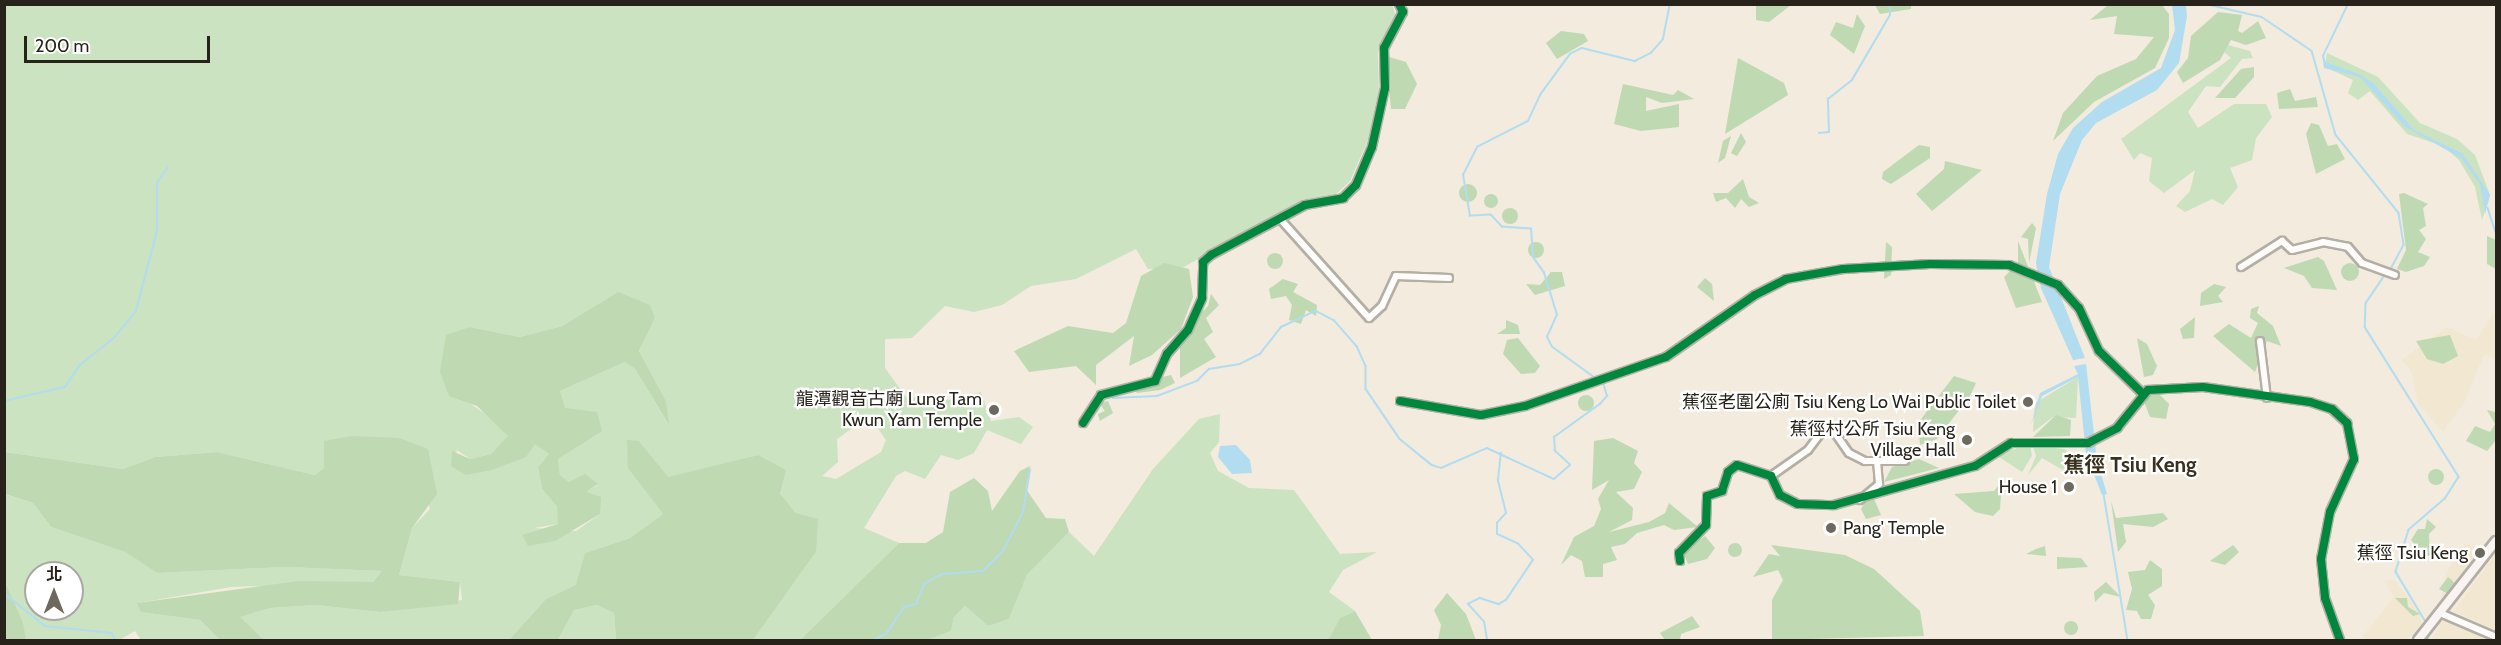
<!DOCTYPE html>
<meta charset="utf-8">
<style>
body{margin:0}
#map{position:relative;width:2501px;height:645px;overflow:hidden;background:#f2ebde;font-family:Cabin,"Noto Sans TC",sans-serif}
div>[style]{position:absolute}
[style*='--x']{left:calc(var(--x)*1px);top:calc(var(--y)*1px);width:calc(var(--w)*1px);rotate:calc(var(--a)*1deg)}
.built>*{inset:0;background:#f2e7d0}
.green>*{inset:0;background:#cbe3c0}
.forest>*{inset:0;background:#bfd9b3}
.round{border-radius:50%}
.water>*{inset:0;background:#b2dcf0}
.stream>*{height:1.5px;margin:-0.75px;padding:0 0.75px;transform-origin:0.75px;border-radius:0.75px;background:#b2dcf0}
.roads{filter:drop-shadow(2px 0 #b4afa5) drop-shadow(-2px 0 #b4afa5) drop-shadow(0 2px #b4afa5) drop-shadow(0 -2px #b4afa5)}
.minor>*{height:6px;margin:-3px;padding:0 3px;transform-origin:3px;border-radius:3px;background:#fdfcfa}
.secondary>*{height:8px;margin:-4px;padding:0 4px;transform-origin:4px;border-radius:4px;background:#f9f4f2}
.cycleway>*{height:8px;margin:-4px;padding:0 4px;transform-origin:4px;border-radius:4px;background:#00873e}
.dots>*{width:16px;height:16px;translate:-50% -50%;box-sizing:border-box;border:3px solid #fff;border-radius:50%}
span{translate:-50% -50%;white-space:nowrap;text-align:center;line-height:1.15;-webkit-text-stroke:4.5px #fff;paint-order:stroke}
.poi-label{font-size:18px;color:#27231a}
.right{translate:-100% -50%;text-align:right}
.left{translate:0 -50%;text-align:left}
.quarter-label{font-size:21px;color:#39301d;font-weight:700}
.frame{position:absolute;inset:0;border:6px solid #27231a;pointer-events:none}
.north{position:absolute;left:24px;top:561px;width:60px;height:60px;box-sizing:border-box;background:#fff;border:2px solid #a9a7a3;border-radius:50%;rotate:0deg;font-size:16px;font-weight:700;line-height:24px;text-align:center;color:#27231a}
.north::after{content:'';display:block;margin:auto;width:21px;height:27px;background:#6e695f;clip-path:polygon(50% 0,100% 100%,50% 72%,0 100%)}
.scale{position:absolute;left:24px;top:36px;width:186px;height:27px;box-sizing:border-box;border:3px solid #27231a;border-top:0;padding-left:8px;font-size:18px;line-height:21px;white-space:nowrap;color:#27231a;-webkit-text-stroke:4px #fff;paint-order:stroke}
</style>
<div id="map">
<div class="built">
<div style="clip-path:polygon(2494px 313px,2496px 360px,2484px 354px,2465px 401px,2443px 432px,2418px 404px,2412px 373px,2402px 360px,2447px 327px,2476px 340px)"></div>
<div style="clip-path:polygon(2465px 544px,2481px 549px,2442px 598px,2446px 573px)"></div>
<div style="clip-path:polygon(2496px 553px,2496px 630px,2454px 611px)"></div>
<div style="clip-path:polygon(2394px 580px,2419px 610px,2422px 624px,2407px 640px,2366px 640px,2363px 636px,2394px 597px,2384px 581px)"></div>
<div style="clip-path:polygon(2443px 620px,2496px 640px,2431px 640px)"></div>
</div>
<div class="green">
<div style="clip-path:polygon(evenodd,1392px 4px,1396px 17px,1378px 53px,1379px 96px,1371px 133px,1350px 181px,1333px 197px,1301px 201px,1182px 268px,1148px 269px,1136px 249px,1076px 279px,1031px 286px,1002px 305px,974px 312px,945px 306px,912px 338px,885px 339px,885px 368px,906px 397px,953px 400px,981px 392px,991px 421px,1019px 417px,1033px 427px,1021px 444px,987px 430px,974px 453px,958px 460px,941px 455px,925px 479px,905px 471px,896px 476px,864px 528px,899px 543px,800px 640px,753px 640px,816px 552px,758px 455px,668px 478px,639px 441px,629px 468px,663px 514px,630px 538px,585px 553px,577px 585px,546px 599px,509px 640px,264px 640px,239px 617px,270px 608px,316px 605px,379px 612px,462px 600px,460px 582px,399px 575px,412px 528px,430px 509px,415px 448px,399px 438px,324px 442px,324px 468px,315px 475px,217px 452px,155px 457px,123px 469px,5px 452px,4px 5px,1392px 4px,618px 292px,655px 318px,639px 351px,666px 401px,668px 424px,635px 369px,625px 362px,560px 391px,573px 449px,558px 459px,560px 475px,569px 482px,598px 485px,585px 492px,600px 514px,576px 531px,534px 528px,558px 524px,558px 506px,542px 489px,538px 467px,549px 454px,535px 443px,451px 466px,457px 450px,470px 459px,491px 454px,508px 437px,503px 426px,462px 398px,470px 327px,520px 337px,562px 326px,618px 292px,1392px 4px,869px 416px,886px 440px,881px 452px,836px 479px,822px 476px,838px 462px,837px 439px,869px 416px)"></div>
<div style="clip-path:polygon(2228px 45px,2250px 51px,2253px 58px,2242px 59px,2220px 87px,2206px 86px,2188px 112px,2198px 128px,2234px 104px,2266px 104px,2272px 117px,2256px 138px,2252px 160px,2230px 168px,2238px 187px,2223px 205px,2212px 199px,2185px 212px,2176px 206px,2190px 191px,2195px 170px,2164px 193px,2149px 181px,2152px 158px,2140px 153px,2134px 160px,2121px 139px,2231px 58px,2224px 52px)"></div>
<div style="clip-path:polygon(2327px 53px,2378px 77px,2420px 123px,2457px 139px,2475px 155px,2490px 195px,2482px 220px,2475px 187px,2459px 160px,2443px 146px,2407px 134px,2370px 91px,2358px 100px,2348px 93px,2353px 80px,2325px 67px)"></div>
<div style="clip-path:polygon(2078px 377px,2076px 418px,2053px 417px,2033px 432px,2035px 403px)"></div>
<div style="clip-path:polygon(1220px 414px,1219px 442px,1210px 453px,1218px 471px,1249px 488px,1294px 490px,1340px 554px,1377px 552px,1343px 570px,1329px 592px,1355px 611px,1340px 618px,1328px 640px,928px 640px,951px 631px,954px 617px,965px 606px,988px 626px,1009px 619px,1027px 575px,1069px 532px,1094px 556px,1153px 469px,1199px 419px)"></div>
<div style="clip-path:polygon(2030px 444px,2032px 456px,2022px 472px,1996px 455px)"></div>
<div style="clip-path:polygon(2033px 446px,2064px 449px,2072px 454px,2063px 470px,2042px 458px,2028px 475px,2036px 456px)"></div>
<div style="clip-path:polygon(evenodd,4px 494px,33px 503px,51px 527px,125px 552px,157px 573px,285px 567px,382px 571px,373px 582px,231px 587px,138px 603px,142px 612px,200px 620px,220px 640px,141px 640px,135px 631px,119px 640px,26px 640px,5px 582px,4px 494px,36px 573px,72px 573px,72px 609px,36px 609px,36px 573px)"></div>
<div style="clip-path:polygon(597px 605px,614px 613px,616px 640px,558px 640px,574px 610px)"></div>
</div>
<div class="forest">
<div style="clip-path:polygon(1756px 5px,1756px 4px,1791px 5px,1769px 22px,1756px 20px)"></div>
<div style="clip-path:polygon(1875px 5px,1911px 5px,1911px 9px,1880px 14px)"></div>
<div style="clip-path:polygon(2108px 5px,2162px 5px,2169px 14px,2169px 38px,2155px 68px,2094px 102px,2053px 141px,2063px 113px,2097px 76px,2136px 59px,2154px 37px,2114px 34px,2117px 16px,2090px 20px)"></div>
<div style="clip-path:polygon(2218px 12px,2242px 15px,2238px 31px,2242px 33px,2258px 21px,2266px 38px,2246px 45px,2231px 40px,2220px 60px,2183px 83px,2177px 72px,2188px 58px,2191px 36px)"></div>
<div style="clip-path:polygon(1857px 14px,1865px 26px,1854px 54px,1830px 35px,1836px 22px,1853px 28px)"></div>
<div style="clip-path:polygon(1561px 31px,1584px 34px,1588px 41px,1557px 59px,1546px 43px)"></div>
<div style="clip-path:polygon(1386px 56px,1406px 62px,1417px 84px,1405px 109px,1391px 109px)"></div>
<div style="clip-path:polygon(1738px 58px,1784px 83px,1788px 95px,1725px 134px)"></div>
<div style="clip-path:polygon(2254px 67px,2254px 77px,2235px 98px,2215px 98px,2241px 69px)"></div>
<div style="clip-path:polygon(1623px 84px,1673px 95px,1678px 90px,1694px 99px,1662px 103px,1646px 97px,1646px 111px,1679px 104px,1679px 127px,1641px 131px,1614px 124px)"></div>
<div style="clip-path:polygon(2290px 89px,2295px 101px,2316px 97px,2318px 107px,2279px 109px,2277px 93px)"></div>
<div style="clip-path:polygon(2311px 123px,2319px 125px,2328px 146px,2337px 144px,2345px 159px,2316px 174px,2306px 134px)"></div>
<div style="clip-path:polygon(1741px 133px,1746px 142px,1737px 156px,1731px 153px)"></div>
<div style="clip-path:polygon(1731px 136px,1725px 158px,1718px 163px,1723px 141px)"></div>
<div style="clip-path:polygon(1919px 145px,1930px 147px,1930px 158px,1891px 184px,1882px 179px,1883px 172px)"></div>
<div style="clip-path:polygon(1945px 161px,1982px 170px,1932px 211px,1916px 194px,1944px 169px)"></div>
<div style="clip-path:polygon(1743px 179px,1749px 197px,1759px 203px,1749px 207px,1741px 199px,1735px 208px,1726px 198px,1716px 202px,1713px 193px,1728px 193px)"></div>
<div class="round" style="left:1459px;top:184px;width:18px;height:18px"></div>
<div style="clip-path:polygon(2404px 193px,2428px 204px,2423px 208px,2426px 226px,2419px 230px,2426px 239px,2418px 252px,2430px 257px,2424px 266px,2406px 272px,2397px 269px,2406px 250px,2399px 194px)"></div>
<div class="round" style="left:1484px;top:194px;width:14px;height:14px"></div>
<div class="round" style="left:1502px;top:208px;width:16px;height:16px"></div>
<div style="clip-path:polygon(2032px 223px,2036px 228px,2029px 263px,2028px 239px,2021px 237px)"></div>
<div style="clip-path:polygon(2487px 236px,2496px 240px,2496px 269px,2487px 264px)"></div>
<div style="clip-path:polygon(2018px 241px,2042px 302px,2016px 308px,2004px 277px,2018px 263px)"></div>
<div class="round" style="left:1528px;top:242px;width:16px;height:16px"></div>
<div style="clip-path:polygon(1886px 242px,1892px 247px,1891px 275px,1884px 279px)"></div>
<div class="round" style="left:1267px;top:253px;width:16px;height:16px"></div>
<div style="clip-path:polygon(2318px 257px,2324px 261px,2337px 290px,2312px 288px,2304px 276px,2284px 268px)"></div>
<div class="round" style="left:2341px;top:263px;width:18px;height:18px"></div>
<div style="clip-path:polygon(1164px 263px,1189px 269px,1193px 297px,1181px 329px,1152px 355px,1129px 366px,1134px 336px,1096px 365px,1096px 385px,1076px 366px,1029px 372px,1014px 351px,1068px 326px,1113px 333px,1126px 323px,1141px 276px)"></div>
<div style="clip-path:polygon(1551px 272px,1562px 272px,1565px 286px,1535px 295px,1526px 284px,1540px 285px)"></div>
<div style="clip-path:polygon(1705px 278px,1712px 284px,1714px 301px,1697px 287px)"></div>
<div style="clip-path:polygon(1283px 279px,1298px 284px,1293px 292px,1317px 305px,1316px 316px,1306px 310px,1301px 324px,1289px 320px,1292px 305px,1286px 296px,1271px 299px,1269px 289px)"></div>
<div style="clip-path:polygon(2214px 284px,2226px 287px,2218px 296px,2223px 302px,2200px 306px,2201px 293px)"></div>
<div style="clip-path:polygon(618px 292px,650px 305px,655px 318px,639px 351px,666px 401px,669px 425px,635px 369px,625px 362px,560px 391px,565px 408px,597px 412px,602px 431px,558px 459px,560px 475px,569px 482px,585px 474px,598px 484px,586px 492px,601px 497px,600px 514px,555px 541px,528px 546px,522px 535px,558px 524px,557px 506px,542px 489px,538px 467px,549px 454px,535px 444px,526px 457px,492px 470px,466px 475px,451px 466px,452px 451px,470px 459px,491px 454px,508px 436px,477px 406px,449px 396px,440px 372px,446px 335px,470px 327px,520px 337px,562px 326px)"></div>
<div style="clip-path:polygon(1211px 294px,1219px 305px,1206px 318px,1213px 332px,1204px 339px,1216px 357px,1180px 378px,1180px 335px,1208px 306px)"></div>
<div style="clip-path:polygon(2259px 306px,2257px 313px,2273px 326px,2281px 346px,2267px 341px,2255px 372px,2213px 336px,2229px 324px,2251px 338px,2258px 323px,2250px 318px,2251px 309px)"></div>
<div style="clip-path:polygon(2195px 317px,2194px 338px,2183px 339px,2180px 329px)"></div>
<div style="clip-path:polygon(1506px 320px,1518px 325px,1520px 334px,1497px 334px,1506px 328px)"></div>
<div style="clip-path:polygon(2450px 335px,2458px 356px,2443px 364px,2427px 359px,2416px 341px)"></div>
<div style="clip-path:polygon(1518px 338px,1540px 366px,1535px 373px,1521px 374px,1503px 354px,1507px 340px)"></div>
<div style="clip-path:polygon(2137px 338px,2147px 344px,2157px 366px,2153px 375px,2144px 377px)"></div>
<div style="clip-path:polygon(1171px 375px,1175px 383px,1160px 390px,1137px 393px,1132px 384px)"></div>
<div style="clip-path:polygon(1954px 376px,1976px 383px,1970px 396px,1937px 439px,1920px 445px,1918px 423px)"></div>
<div style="clip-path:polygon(2156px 391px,2169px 404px,2166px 419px,2150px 417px,2143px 399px)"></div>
<div class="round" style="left:1578px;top:395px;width:16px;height:16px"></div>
<div style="clip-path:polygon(1108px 401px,1113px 413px,1100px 421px,1098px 414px,1105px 411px,1099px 403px)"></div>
<div style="clip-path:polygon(2487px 410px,2496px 412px,2496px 440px,2487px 451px,2466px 441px,2475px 426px,2490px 432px,2495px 424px)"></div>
<div style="clip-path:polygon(2056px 415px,2071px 420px,2070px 436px,2033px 437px)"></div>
<div style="clip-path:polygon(352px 436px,399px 438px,428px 449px,437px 494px,412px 528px,399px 575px,460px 582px,458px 604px,379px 612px,316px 605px,270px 608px,240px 617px,264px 640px,220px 640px,200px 620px,141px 612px,137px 603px,299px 581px,373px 582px,382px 571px,285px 567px,157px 573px,125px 552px,51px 527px,33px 503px,5px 494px,5px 452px,123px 469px,155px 457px,217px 452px,315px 475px,324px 468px,324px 441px)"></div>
<div style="clip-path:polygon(1613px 438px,1638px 451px,1634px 463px,1642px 472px,1634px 489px,1616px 492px,1633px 508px,1632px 520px,1609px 532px,1649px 522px,1665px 513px,1669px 503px,1698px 527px,1674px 530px,1664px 525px,1637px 533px,1625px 544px,1611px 547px,1617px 560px,1603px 564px,1603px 577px,1585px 577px,1582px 561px,1571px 555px,1561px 565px,1574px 537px,1594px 526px,1601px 509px,1598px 499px,1609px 480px,1592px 490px,1594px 441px)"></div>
<div style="clip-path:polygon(627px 440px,639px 441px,668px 477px,758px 455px,786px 470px,780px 493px,795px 513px,818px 519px,816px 552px,753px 640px,616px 640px,614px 613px,597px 605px,574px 610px,558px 640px,509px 640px,546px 599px,576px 585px,585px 553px,630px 538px,663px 514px,628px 468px)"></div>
<div style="clip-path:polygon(1919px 459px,1939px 468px,1884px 482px,1892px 467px)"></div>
<div style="clip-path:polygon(1030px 466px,1026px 489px,1046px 518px,1065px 519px,1069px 532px,1027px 575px,1009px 619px,988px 626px,965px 606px,954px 617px,951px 631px,928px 640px,800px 640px,899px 543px,926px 543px,943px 532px,950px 492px,974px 478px,988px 491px,992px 511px,1020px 471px)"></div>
<div class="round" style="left:2428px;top:469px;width:16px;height:16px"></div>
<div style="clip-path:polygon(2002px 481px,2000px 509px,1993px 516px,1975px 512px,1954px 494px,1994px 491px)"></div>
<div style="clip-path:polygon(1871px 492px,1881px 515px,1866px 519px,1861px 509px)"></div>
<div style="clip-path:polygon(2111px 501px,2116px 518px,2163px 513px,2168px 519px,2153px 527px,2123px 524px,2126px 542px,2118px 552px)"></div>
<div style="clip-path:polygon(2427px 519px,2436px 527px,2429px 534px,2430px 556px,2406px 556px,2417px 547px,2411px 540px,2418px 529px,2425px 529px)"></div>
<div style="clip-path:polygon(1705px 536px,1715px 548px,1707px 559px,1688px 564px,1683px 552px)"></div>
<div class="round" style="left:1728px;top:543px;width:14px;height:14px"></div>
<div style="clip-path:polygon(1771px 545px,1845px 555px,1874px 569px,1920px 611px,1924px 636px,1772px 640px,1772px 600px,1783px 580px,1778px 570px,1753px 577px,1769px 554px,1780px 556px)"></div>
<div style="clip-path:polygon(2233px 545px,2239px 552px,2225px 565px,2210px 561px)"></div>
<div style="clip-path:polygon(2045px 546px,2046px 556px,2026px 554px,2036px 549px)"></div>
<div style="clip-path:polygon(2057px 557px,2081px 558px,2088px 567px,2057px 569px)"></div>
<div style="clip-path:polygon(2150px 560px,2162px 569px,2162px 586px,2148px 595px,2155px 605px,2151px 619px,2141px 619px,2137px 611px,2126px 610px,2132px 589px,2128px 572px,2145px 570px)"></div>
<div style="clip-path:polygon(2448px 577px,2463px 590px,2456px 598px,2439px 589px)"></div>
<div style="clip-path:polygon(5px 582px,23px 623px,26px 640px,5px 640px)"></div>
<div style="clip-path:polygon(2106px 582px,2121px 597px,2104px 593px,2095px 602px,2094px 592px)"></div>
<div style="clip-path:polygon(1447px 593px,1466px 614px,1476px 640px,1438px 640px,1441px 625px,1434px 610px)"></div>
<div style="clip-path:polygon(2395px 598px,2407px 598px,2408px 607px,2420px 614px,2413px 616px)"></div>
<div style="clip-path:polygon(1355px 611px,1372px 640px,1328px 640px,1340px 618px)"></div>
<div style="clip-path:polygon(1692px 616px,1700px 627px,1681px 634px,1680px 640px,1665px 640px,1660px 633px)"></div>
<div class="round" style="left:2064px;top:621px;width:14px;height:14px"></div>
</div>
<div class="water">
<div style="clip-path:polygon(2172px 5px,2186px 5px,2187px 16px,2179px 63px,2157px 90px,2096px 123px,2082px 140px,2060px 194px,2049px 267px,2085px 358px,2073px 360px,2041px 288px,2036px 263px,2047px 194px,2058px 154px,2073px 128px,2102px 102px,2161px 68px,2175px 30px)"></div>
<div style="clip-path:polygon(2322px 55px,2325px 62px,2359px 74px,2373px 83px,2414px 130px,2463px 154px,2490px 195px,2485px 214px,2480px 184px,2461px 158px,2405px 127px,2360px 77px,2324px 68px)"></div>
<div style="clip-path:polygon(2086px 364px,2097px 461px,2107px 494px,2102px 495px,2086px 454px,2078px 377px,2042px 396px,2031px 425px,2040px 393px,2078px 374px,2074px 366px)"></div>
<div style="clip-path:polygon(1236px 445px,1250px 460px,1252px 473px,1232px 474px,1218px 457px,1220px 446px)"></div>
</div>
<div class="stream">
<div style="--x:2206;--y:4;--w:57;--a:13.1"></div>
<div style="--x:2262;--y:17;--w:60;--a:34.2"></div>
<div style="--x:2312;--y:51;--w:87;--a:74.1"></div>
<div style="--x:2336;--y:135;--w:100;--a:51.1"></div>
<div style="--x:2399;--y:213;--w:32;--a:81"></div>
<div style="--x:2404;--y:245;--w:30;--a:118"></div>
<div style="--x:2325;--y:63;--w:7;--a:-106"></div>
<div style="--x:2323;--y:56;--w:58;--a:-64.3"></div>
<div style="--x:1819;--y:133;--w:10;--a:-6"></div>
<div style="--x:1829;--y:132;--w:33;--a:-92"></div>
<div style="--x:1828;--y:99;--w:31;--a:-38"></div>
<div style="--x:1852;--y:80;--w:75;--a:-59.7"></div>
<div style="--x:1890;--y:15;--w:11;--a:-90"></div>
<div style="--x:2488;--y:208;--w:25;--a:72"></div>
<div style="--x:2386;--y:274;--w:36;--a:124"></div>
<div style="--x:2366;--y:304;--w:23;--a:92"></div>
<div style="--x:2365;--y:327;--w:177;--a:57.9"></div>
<div style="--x:2459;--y:477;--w:26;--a:122"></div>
<div style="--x:2445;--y:499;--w:48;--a:139.3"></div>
<div style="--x:2409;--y:530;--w:44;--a:107.2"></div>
<div style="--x:2396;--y:572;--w:58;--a:59"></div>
<div style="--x:1596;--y:379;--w:54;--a:-144"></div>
<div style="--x:1552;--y:347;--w:11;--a:-117"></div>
<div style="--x:1547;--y:337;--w:24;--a:-66"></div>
<div style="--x:1557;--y:315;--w:44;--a:-107.2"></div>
<div style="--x:1544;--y:273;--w:19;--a:-125"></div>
<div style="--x:1533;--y:257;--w:28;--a:-94"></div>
<div style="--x:1531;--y:229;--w:29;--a:-176"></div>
<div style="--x:1502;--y:227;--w:16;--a:-133"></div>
<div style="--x:1491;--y:215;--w:21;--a:177"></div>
<div style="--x:1470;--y:216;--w:42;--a:-99.7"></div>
<div style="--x:1463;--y:175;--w:31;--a:-63"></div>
<div style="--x:1477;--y:147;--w:57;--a:-27"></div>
<div style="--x:1528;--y:121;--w:29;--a:-65"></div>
<div style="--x:1540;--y:95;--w:51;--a:-53.8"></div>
<div style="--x:1570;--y:54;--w:13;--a:-27"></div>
<div style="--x:1582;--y:48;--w:55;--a:13.8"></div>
<div style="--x:1635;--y:61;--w:18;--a:-27"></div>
<div style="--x:1651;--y:53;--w:18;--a:-49"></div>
<div style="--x:1663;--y:39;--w:36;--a:-79"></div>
<div style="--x:1113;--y:398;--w:44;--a:-2.6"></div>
<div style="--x:1157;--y:396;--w:43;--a:-20.6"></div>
<div style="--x:1197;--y:381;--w:17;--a:-45"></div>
<div style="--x:1209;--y:369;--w:31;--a:-9"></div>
<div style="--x:1240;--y:364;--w:22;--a:-27"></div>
<div style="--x:1260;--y:354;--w:34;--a:-52"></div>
<div style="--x:1281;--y:327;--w:38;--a:-25"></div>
<div style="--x:1316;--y:311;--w:20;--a:27"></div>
<div style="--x:1334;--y:320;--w:35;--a:49"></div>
<div style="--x:1357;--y:346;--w:22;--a:66"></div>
<div style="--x:1366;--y:366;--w:23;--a:90"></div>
<div style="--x:1366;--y:389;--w:60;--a:55.8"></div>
<div style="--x:1400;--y:439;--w:41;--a:39.1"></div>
<div style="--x:1432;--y:465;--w:9;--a:18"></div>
<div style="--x:1441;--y:468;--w:50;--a:-23.5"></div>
<div style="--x:1487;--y:448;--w:74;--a:24.8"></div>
<div style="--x:1554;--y:479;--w:21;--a:-41"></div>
<div style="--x:1570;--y:465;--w:21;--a:-137"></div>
<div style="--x:1555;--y:451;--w:14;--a:-94"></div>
<div style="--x:1554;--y:437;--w:57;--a:-35.7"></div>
<div style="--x:1600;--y:404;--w:11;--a:-49"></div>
<div style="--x:1607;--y:396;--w:14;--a:-107"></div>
<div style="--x:4;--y:401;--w:63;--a:-12.9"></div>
<div style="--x:65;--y:387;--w:27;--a:-56"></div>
<div style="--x:80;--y:365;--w:45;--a:-38.7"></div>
<div style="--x:115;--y:337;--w:33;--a:-51"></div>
<div style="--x:136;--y:311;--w:83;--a:-75.3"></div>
<div style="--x:157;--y:231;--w:48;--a:-90"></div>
<div style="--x:157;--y:183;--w:18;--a:-56"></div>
<div style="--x:2104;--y:494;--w:148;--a:80.7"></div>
<div style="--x:4;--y:593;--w:53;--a:38.8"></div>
<div style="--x:45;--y:626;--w:67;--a:6"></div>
<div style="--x:112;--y:633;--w:8;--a:67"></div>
<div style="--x:873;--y:640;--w:14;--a:-25"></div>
<div style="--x:886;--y:634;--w:32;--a:-56"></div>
<div style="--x:904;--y:607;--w:12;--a:-14"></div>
<div style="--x:916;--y:604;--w:22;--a:-68"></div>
<div style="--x:924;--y:584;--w:21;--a:-29"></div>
<div style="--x:942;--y:574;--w:41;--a:-4.2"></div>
<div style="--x:983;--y:571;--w:28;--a:-45"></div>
<div style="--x:1003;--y:551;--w:44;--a:-62.9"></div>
<div style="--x:1023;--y:512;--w:43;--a:-80.5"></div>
<div style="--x:1487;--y:640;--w:18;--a:-99"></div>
<div style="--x:1484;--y:622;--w:24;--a:-132"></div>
<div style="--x:1468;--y:604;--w:13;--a:-27"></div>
<div style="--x:1480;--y:598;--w:20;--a:18"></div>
<div style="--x:1499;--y:604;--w:8;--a:-30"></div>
<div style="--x:1506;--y:600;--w:48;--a:-56"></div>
<div style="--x:1533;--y:560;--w:22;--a:-133"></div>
<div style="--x:1518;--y:544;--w:23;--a:-155"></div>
<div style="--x:1497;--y:534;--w:11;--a:-90"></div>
<div style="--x:1497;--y:523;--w:13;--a:-48"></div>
<div style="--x:1506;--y:513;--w:34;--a:-104"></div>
<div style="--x:1498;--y:480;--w:27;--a:-84"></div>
<div style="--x:2428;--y:640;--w:8;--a:-83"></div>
</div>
<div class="roads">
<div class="minor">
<div style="--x:1282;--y:221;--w:130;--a:48.1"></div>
<div style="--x:1369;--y:318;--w:18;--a:-43"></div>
<div style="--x:1382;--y:306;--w:33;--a:-65"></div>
<div style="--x:1396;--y:276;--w:53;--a:2.2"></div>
<div style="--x:2241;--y:267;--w:49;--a:-32.4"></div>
<div style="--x:2282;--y:241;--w:13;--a:42"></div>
<div style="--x:2292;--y:250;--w:32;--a:-14"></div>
<div style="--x:2323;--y:242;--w:25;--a:11"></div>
<div style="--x:2348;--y:247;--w:21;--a:49"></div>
<div style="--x:2362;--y:263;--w:35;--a:20"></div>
<div style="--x:2260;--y:341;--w:57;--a:83"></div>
<div style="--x:1400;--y:401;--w:82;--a:9.8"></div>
<div style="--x:1481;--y:415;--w:45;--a:-11.6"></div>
<div style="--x:1525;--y:406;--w:149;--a:-19.2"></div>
<div style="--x:1666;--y:357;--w:108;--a:-34.9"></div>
<div style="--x:1755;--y:295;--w:35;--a:-27"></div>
<div style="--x:1786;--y:279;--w:58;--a:-10"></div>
<div style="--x:1843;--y:269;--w:87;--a:-3.3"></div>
<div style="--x:1930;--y:264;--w:79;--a:0.7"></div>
<div style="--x:2009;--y:265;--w:53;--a:22.2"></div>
<div style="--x:2058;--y:285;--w:31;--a:48"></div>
<div style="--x:2079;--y:308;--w:47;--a:65.1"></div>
<div style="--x:2099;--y:351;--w:60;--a:44.3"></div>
<div style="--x:1083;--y:423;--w:33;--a:-57"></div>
<div style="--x:1101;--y:395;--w:56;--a:-14.5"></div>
<div style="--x:1155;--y:381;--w:30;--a:-66"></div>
<div style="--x:1167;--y:354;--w:32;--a:-49"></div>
<div style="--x:1188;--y:330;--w:35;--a:-66"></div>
<div style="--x:1202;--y:298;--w:36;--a:-88"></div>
<div style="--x:1203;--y:262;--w:11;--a:-41"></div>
<div style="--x:1211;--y:255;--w:106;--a:-28"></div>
<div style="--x:1305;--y:205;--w:39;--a:-10"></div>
<div style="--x:1343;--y:198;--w:18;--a:-45"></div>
<div style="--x:1356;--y:185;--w:41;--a:-67.2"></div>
<div style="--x:1372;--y:147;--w:60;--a:-77.6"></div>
<div style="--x:1385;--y:88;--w:40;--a:-91.4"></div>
<div style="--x:1384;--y:48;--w:41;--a:-62.2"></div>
<div style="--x:1403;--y:12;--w:9;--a:-117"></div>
<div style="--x:1771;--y:476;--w:45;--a:-35.1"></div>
<div style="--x:1808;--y:450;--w:26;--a:-53"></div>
<div style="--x:1824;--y:429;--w:12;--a:20"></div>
<div style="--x:1835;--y:433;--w:24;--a:55"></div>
<div style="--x:1849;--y:453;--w:18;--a:27"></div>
<div style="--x:1865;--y:461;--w:40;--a:0"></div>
<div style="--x:1860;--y:500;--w:25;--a:-40"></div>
<div style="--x:1879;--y:484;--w:21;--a:-95"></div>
<div style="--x:1680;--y:561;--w:8;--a:-97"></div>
<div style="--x:1679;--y:553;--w:39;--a:-46"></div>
<div style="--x:1706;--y:525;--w:29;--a:-88"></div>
<div style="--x:1707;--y:496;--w:16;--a:-18"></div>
<div style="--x:1722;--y:491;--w:20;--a:-72"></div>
<div style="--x:1728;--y:472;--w:11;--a:-38"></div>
<div style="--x:1737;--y:465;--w:36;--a:18"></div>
<div style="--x:1771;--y:476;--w:21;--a:65"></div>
<div style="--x:1780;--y:495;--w:20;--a:27"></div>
<div style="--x:1798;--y:504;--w:36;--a:2"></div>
<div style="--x:1834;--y:505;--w:146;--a:-15.5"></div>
<div style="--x:1975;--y:466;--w:43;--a:-32.6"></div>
<div style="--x:2011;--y:443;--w:77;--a:0"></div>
<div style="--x:2088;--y:443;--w:33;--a:-27"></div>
<div style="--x:2117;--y:428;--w:49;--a:-50.8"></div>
<div style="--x:2148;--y:390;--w:55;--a:-3.1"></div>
<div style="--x:2203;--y:387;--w:108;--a:8"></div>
<div style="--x:2310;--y:402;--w:23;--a:18"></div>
<div style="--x:2332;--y:409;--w:21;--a:43"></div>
<div style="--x:2347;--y:423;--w:37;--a:79"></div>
<div style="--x:2354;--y:459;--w:58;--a:114.4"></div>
<div style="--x:2330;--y:512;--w:48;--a:100.8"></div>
<div style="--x:2321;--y:559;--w:39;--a:84"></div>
<div style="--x:2325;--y:598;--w:45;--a:70.3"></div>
<div style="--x:2440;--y:613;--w:61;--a:23.2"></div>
</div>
<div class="secondary">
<div style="--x:2418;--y:640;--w:126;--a:-51.8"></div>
</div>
</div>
<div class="cycleway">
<div style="--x:1400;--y:401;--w:82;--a:9.8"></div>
<div style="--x:1481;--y:415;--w:45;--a:-11.6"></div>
<div style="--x:1525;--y:406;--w:149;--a:-19.2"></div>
<div style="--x:1666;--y:357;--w:108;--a:-34.9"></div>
<div style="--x:1755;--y:295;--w:35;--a:-27"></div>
<div style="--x:1786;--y:279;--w:58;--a:-10"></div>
<div style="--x:1843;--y:269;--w:87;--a:-3.3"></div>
<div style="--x:1930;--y:264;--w:79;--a:0.7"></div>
<div style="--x:2009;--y:265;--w:53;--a:22.2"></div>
<div style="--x:2058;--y:285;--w:31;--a:48"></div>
<div style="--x:2079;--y:308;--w:47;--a:65.1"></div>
<div style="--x:2099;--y:351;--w:60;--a:44.3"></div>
<div style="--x:1083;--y:423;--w:33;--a:-57"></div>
<div style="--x:1101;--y:395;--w:56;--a:-14.5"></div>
<div style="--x:1155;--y:381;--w:30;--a:-66"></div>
<div style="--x:1167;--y:354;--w:32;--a:-49"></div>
<div style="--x:1188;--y:330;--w:35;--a:-66"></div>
<div style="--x:1202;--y:298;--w:36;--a:-88"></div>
<div style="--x:1203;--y:262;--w:11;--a:-41"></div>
<div style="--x:1211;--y:255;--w:106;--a:-28"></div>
<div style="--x:1305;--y:205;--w:39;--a:-10"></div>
<div style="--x:1343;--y:198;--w:18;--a:-45"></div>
<div style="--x:1356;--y:185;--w:41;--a:-67.2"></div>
<div style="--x:1372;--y:147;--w:60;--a:-77.6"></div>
<div style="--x:1385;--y:88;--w:40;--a:-91.4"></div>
<div style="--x:1384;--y:48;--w:41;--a:-62.2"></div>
<div style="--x:1403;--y:12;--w:9;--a:-117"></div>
<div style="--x:1680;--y:561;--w:8;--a:-97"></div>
<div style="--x:1679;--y:553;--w:39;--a:-46"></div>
<div style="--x:1706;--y:525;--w:29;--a:-88"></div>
<div style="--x:1707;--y:496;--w:16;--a:-18"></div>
<div style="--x:1722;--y:491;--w:20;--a:-72"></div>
<div style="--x:1728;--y:472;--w:11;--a:-38"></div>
<div style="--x:1737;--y:465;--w:36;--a:18"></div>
<div style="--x:1771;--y:476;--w:21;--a:65"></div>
<div style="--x:1780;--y:495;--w:20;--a:27"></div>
<div style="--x:1798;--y:504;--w:36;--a:2"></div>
<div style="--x:1834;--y:505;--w:146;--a:-15.5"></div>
<div style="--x:1975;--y:466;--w:43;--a:-32.6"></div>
<div style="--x:2011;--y:443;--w:77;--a:0"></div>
<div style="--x:2088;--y:443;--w:33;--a:-27"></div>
<div style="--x:2117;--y:428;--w:49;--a:-50.8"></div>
<div style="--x:2148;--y:390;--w:55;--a:-3.1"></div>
<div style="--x:2203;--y:387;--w:108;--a:8"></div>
<div style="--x:2310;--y:402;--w:23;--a:18"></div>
<div style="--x:2332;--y:409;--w:21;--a:43"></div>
<div style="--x:2347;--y:423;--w:37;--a:79"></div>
<div style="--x:2354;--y:459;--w:58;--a:114.4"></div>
<div style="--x:2330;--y:512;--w:48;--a:100.8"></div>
<div style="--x:2321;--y:559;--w:39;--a:84"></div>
<div style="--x:2325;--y:598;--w:45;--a:70.3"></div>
</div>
<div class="dots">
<div style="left:2028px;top:402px;background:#6e695f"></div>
<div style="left:994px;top:410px;background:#6e695f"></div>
<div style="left:1967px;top:440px;background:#6e695f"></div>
<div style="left:2069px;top:487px;background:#6e695f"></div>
<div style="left:1831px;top:528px;background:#6e695f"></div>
<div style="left:2480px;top:553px;background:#6e695f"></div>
</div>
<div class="poi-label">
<span class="right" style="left:982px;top:410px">龍潭觀音古廟 Lung Tam<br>Kwun Yam Temple</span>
<span class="right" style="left:2016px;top:402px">蕉徑老圍公廁 Tsiu Keng Lo Wai Public Toilet</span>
<span class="right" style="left:1955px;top:440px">蕉徑村公所 Tsiu Keng<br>Village Hall</span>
<span class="right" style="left:2057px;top:487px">House 1</span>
<span class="left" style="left:1843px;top:528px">Pang' Temple</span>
<span class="right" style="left:2468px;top:553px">蕉徑 Tsiu Keng</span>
</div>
<div class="quarter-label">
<span style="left:2130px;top:465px">蕉徑 Tsiu Keng</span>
</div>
<div class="frame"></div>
<div class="north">北</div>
<div class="scale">200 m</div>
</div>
